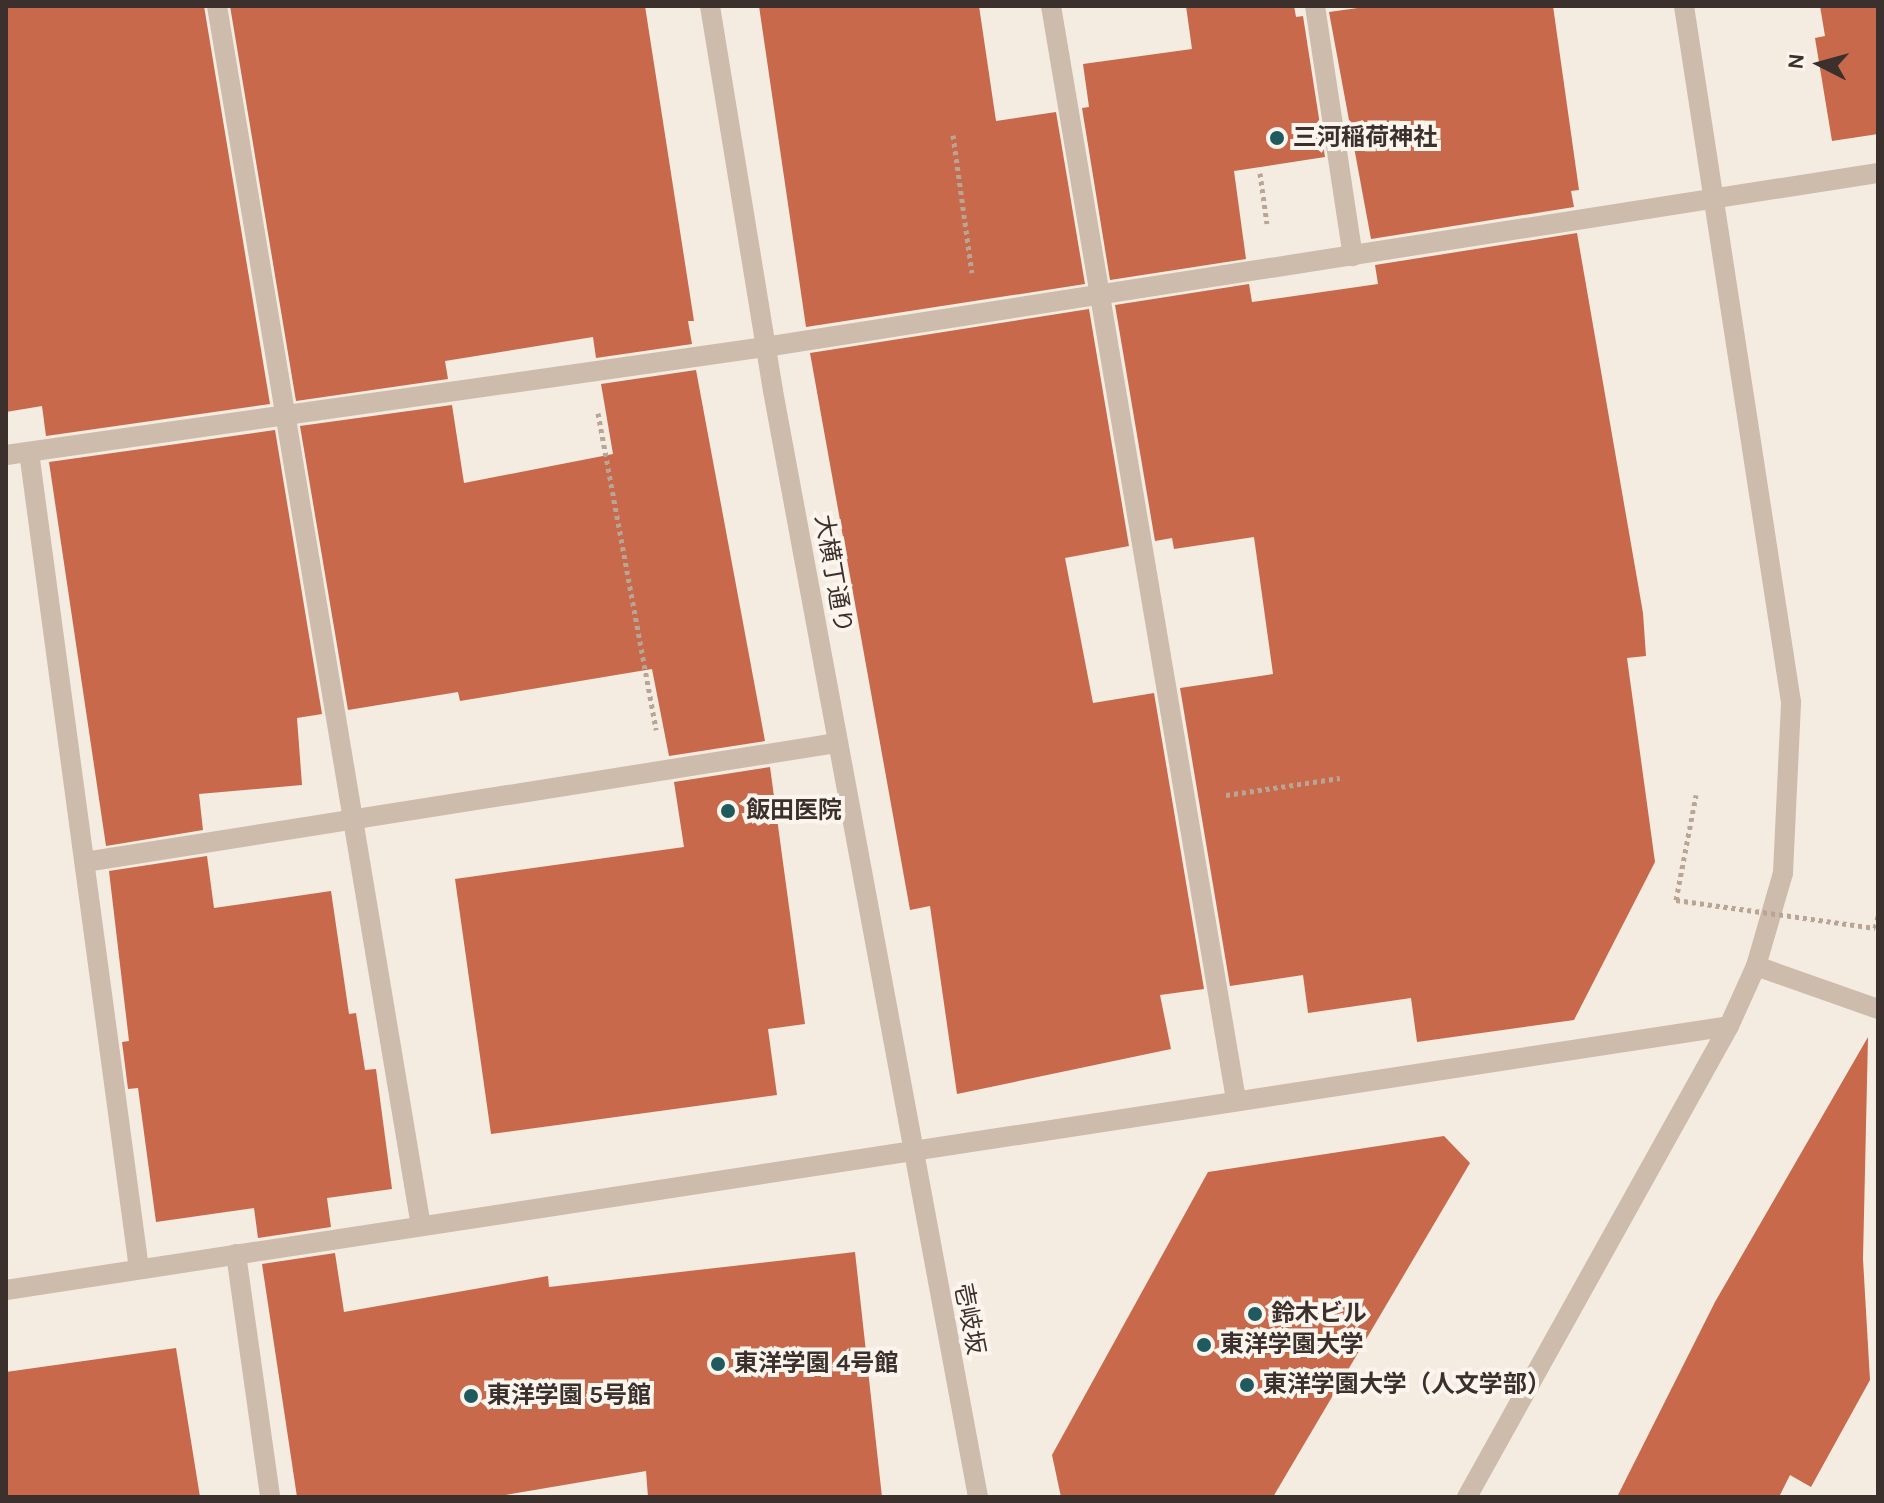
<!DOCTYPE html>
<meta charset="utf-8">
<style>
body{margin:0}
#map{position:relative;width:1884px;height:1503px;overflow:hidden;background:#f4ebe1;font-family:Karla,"Noto Sans JP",sans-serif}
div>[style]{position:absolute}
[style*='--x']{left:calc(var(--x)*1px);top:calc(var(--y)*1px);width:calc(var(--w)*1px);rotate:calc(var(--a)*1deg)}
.building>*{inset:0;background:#c8694b}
.path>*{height:5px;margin-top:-2.5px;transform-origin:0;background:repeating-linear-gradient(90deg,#b9a596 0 4px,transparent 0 8px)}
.minor>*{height:20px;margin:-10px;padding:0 10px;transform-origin:10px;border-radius:10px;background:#cdbbac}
.path-bridge>*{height:5px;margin-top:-2.5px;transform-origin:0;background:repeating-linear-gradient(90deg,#b9a596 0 4px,transparent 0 8px)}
.dots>*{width:22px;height:22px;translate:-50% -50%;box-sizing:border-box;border:4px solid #fbf5ee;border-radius:50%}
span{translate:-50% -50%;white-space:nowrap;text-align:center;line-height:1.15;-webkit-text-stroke:8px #fbf5ee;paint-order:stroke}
.poi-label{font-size:24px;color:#3b302b;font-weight:700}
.left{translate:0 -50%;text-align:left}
.street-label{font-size:24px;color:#3b302b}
.frame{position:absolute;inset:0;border:8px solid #3b302b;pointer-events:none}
.north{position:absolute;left:1780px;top:24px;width:80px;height:80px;-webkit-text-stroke:6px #fbf5ee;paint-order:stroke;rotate:276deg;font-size:22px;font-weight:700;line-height:32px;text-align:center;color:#3b302b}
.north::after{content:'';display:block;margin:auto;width:28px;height:36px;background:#3b302b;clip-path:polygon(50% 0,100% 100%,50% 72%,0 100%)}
</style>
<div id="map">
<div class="building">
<div style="clip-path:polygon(6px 6px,204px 6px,270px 404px,46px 436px,42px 406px,6px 412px)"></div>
<div style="clip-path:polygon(230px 6px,645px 6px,694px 321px,688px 321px,692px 344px,596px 358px,593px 337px,445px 361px,448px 379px,296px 401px)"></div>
<div style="clip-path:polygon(759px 6px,979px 6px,996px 121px,1056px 112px,1085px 284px,806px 327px)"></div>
<div style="clip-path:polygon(1186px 6px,1294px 6px,1296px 17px,1303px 16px,1325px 157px,1234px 171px,1246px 259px,1110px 280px,1082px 108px,1089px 107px,1083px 64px,1192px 49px)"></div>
<div style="clip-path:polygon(1372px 6px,1553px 6px,1579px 190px,1571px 191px,1574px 207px,1371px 239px,1329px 12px)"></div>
<div style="clip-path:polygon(1820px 6px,1878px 6px,1878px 134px,1832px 141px,1815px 38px,1825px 36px)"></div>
<div style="clip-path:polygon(1577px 233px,1643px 613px,1646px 656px,1627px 658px,1655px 862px,1574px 1020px,1417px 1042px,1411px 998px,1308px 1013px,1303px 975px,1230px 986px,1180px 688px,1273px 674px,1254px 537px,1174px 549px,1172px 538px,1155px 541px,1115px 305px,1249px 284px,1252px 302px,1378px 284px,1375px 265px)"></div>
<div style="clip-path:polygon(1089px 309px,1129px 546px,1065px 558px,1093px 703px,1154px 693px,1204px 989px,1160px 995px,1171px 1049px,957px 1094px,930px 906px,910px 910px,810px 353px)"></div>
<div style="clip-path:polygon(696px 370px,765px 741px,669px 756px,652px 669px,460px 701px,458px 692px,348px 710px,300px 426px,452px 405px,464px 483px,613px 454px,601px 384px)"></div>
<div style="clip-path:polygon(275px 430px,322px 714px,297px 718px,302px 785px,199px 794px,203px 830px,106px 846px,49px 462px)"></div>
<div style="clip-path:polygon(770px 767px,805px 1024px,768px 1029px,777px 1095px,491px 1134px,455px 879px,684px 847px,674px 782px)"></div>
<div style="clip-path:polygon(207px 856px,214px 908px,331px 891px,349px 1014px,356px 1013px,365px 1070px,376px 1069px,392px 1189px,327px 1198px,331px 1227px,258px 1238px,254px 1208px,156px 1222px,138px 1088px,128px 1089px,122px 1042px,129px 1041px,109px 871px)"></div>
<div style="clip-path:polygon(1868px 1037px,1863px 1259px,1870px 1380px,1811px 1487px,1790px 1475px,1779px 1497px,1617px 1497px,1715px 1302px)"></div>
<div style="clip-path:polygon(1444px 1136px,1470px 1163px,1273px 1497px,1061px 1497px,1052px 1455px,1208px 1172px)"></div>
<div style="clip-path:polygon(855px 1252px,882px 1497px,648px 1497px,646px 1471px,494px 1497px,297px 1497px,262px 1264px,335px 1253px,344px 1312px,548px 1276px,549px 1287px)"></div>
<div style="clip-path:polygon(176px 1348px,200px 1497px,6px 1497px,6px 1372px)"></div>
</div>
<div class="path">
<div style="--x:953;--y:135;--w:139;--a:82.2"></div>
<div style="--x:1260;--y:173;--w:51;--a:82.2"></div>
<div style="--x:598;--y:413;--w:322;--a:79.6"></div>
<div style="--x:1226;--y:795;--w:115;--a:-8.5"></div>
<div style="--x:1676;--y:900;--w:107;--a:-79.2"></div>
<div style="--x:1875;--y:928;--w:12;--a:-76"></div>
</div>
<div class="minor">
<div style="--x:217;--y:6;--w:1237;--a:80.51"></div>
<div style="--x:710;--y:6;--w:390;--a:80.7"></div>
<div style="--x:773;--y:391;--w:1125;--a:79.5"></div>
<div style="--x:1051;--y:6;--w:1110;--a:80.4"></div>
<div style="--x:1315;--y:6;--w:253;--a:81.4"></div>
<div style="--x:29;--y:452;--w:824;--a:82.33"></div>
<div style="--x:6;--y:455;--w:767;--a:-8.1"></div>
<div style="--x:765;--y:347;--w:1127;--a:-8.89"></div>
<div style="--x:85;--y:862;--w:760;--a:-9"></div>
<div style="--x:1756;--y:966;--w:129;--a:19.4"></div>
<div style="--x:236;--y:1254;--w:245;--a:82"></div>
<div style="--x:6;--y:1290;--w:1743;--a:-8.71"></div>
<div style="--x:1467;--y:1497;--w:539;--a:-60.91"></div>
<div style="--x:1729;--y:1026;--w:66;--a:-65.8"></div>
<div style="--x:1756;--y:966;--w:97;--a:-73.8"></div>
<div style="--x:1783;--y:873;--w:171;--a:-87.3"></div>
<div style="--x:1791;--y:702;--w:704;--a:-98.74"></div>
</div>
<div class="path-bridge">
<div style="--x:1676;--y:900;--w:201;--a:8"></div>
</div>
<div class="dots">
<div style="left:1277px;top:138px;background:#1f5a5e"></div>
<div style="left:728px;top:811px;background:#1f5a5e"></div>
<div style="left:1255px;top:1314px;background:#1f5a5e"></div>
<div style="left:1204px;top:1345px;background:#1f5a5e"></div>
<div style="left:718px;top:1364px;background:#1f5a5e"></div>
<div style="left:1247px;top:1385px;background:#1f5a5e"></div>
<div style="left:471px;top:1396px;background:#1f5a5e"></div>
</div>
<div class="poi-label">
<span class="left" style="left:1293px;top:138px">三河稲荷神社</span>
<span class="left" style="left:746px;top:811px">飯田医院</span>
<span class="left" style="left:1271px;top:1314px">鈴木ビル</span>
<span class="left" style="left:1220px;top:1345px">東洋学園大学</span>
<span class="left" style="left:734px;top:1364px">東洋学園 4号館</span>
<span class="left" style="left:1263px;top:1385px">東洋学園大学（人文学部）</span>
<span class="left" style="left:487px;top:1396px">東洋学園 5号館</span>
</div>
<div class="street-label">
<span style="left:833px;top:574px;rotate:80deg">大横丁通り</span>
<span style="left:969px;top:1319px;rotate:79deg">壱岐坂</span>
</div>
<div class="frame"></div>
<div class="north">N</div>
</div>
